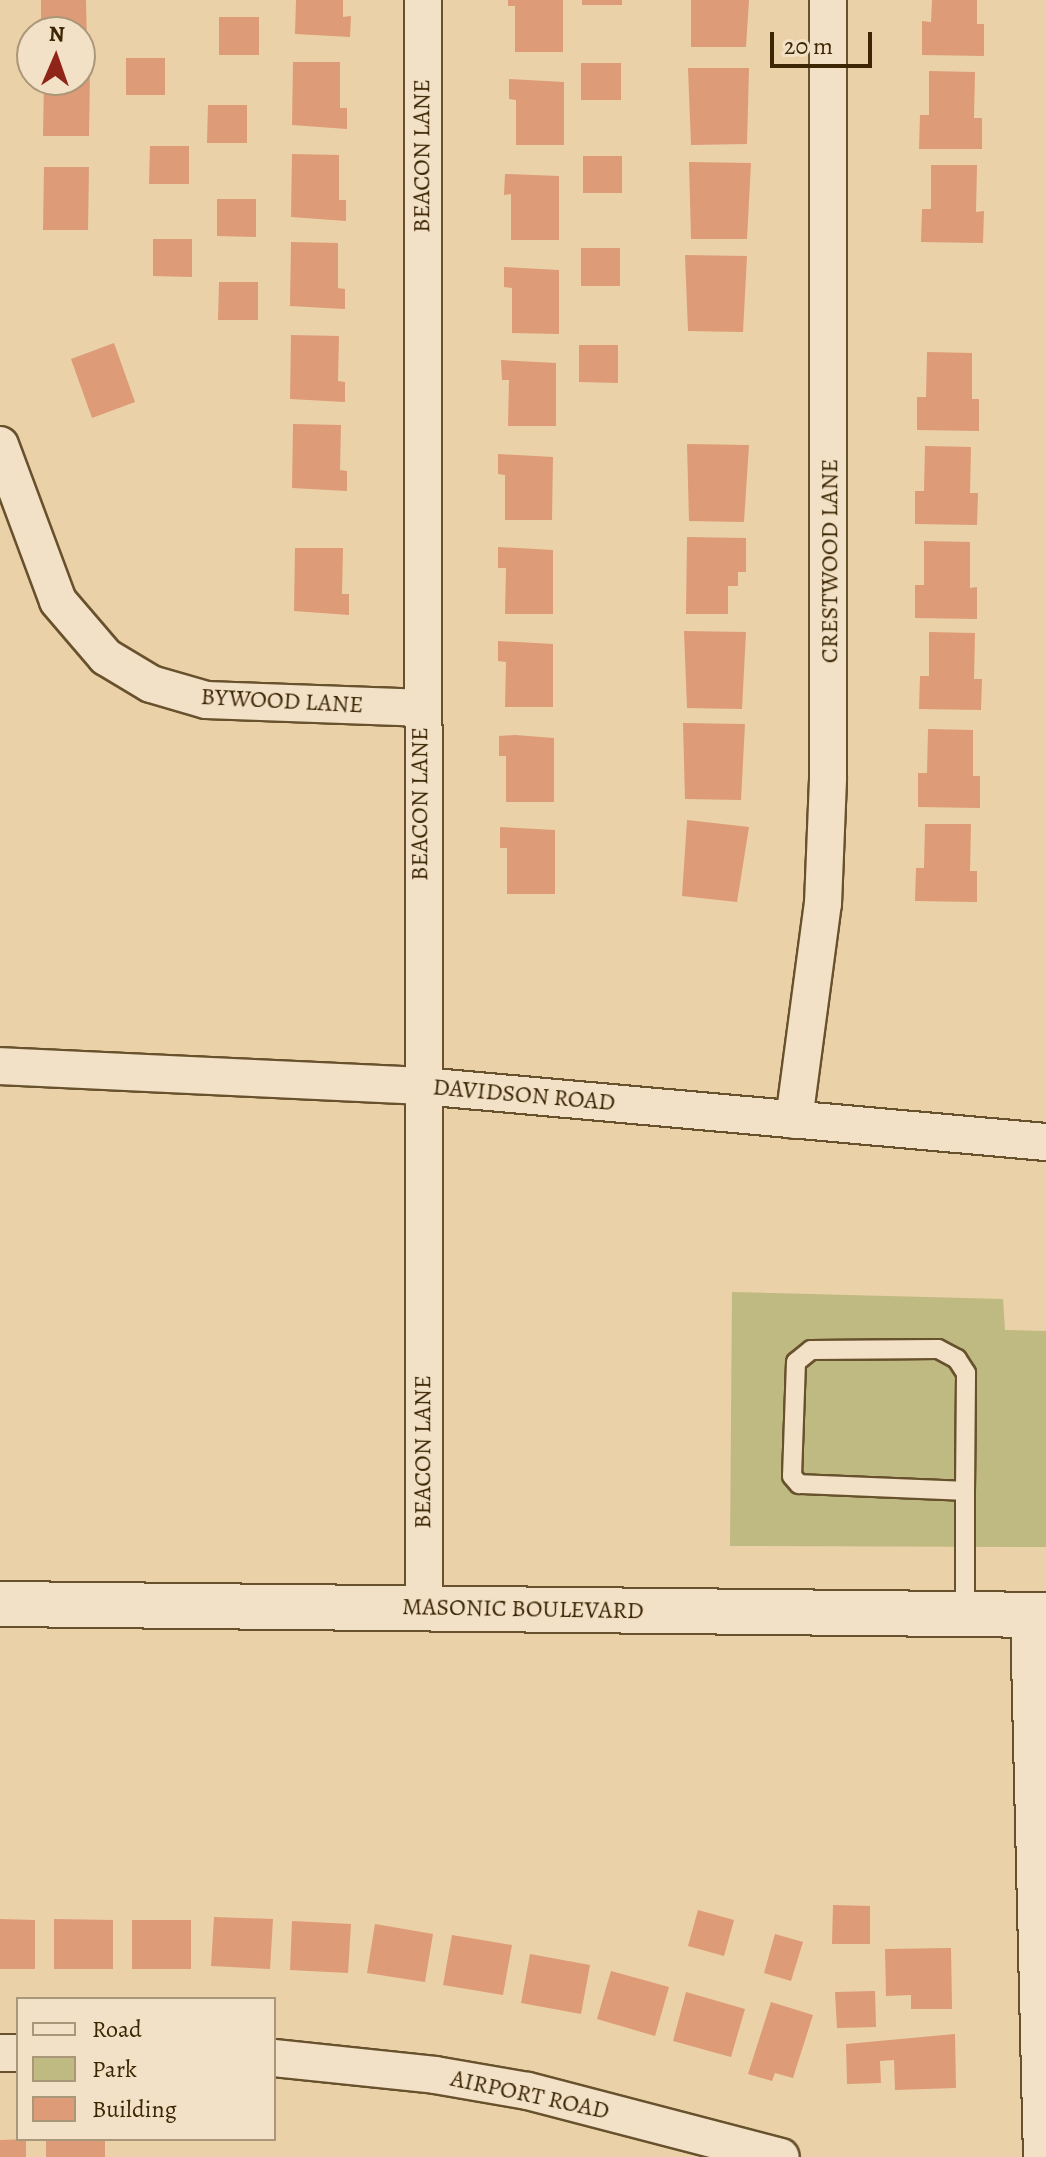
<!DOCTYPE html>
<style>
body{margin:0}
#map{position:relative;width:1046px;height:2157px;overflow:hidden;background:#ebd1a8;font-family:Alegreya,serif}
div>[style]{position:absolute}
[style*='--x']{left:calc(var(--x)*1px);top:calc(var(--y)*1px);width:calc(var(--w)*1px);rotate:calc(var(--a)*1deg)}
.green>*{inset:0;background:#bfb982}
.building>*{inset:0;background:#dd9b77}
.roads{filter:drop-shadow(2px 0 #68512d) drop-shadow(-2px 0 #68512d) drop-shadow(0 2px #68512d) drop-shadow(0 -2px #68512d)}
.service>*{height:18px;margin:-9px;padding:0 9px;transform-origin:9px;border-radius:9px;background:#f2e1c6}
.minor>*{height:36px;margin:-18px;padding:0 18px;transform-origin:18px;border-radius:18px;background:#f2e1c6}
.tertiary>*{height:44px;margin:-22px;padding:0 22px;transform-origin:22px;border-radius:22px;background:#f2e1c6}
span{translate:-50% -50%;white-space:nowrap;text-align:center;line-height:1.15;-webkit-text-stroke:6px #f2e1c6;paint-order:stroke}
.street-label{font-size:24px;color:#3d2604}
.legend{position:absolute;left:16px;top:1997px;width:260px;height:144px;box-sizing:border-box;background:#f2e1c6;border:2px solid #aa9678;margin:0;padding:10px 14px;list-style:none;font-size:24px;color:#3d2604}
.legend li{display:flex;align-items:center;gap:16px;height:40px}
.legend b{width:40px;border:2px solid #aa9678}
.north{position:absolute;left:16px;top:16px;width:80px;height:80px;box-sizing:border-box;background:#f2e1c6;border:2px solid #aa9678;border-radius:50%;rotate:2deg;font-size:22px;font-weight:700;line-height:32px;text-align:center;color:#3d2604}
.north::after{content:'';display:block;margin:auto;width:28px;height:36px;background:#8f2418;clip-path:polygon(50% 0,100% 100%,50% 72%,0 100%)}
.scale{position:absolute;left:770px;top:32px;width:102px;height:36px;box-sizing:border-box;border:4px solid #3d2604;border-top:0;padding-left:10px;font-size:24px;line-height:28px;white-space:nowrap;color:#3d2604;-webkit-text-stroke:6px #f2e1c6;paint-order:stroke}
</style>
<div id="map">
<div class="green">
<div style="clip-path:polygon(732px 1292px,1003px 1299px,1005px 1330px,1046px 1331px,1046px 1547px,730px 1546px)"></div>
</div>
<div class="building">
<div style="clip-path:polygon(41px 0,86px 0,87px 46px,80px 47px,80px 32px,41px 32px)"></div>
<div style="clip-path:polygon(296px 0,343px 0,343px 17px,351px 16px,350px 37px,295px 34px)"></div>
<div style="clip-path:polygon(508px 0,563px 0,563px 52px,515px 52px,515px 6px,508px 6px)"></div>
<div style="clip-path:polygon(582px 0,622px 0,622px 5px,582px 5px)"></div>
<div style="clip-path:polygon(691px 0,749px 0,746px 47px,691px 47px)"></div>
<div style="clip-path:polygon(932px 0,977px 0,977px 24px,984px 24px,984px 56px,922px 55px,922px 21px,931px 22px)"></div>
<div style="clip-path:polygon(219px 17px,259px 17px,259px 55px,219px 55px)"></div>
<div style="clip-path:polygon(126px 58px,165px 58px,165px 95px,126px 95px)"></div>
<div style="clip-path:polygon(293px 62px,340px 62px,340px 108px,347px 108px,347px 129px,292px 125px)"></div>
<div style="clip-path:polygon(581px 63px,621px 63px,621px 100px,581px 100px)"></div>
<div style="clip-path:polygon(688px 68px,749px 68px,747px 144px,691px 145px)"></div>
<div style="clip-path:polygon(929px 71px,975px 72px,974px 118px,982px 118px,982px 149px,919px 149px,920px 115px,929px 115px)"></div>
<div style="clip-path:polygon(80px 73px,90px 73px,89px 136px,43px 136px,44px 80px,80px 80px)"></div>
<div style="clip-path:polygon(509px 79px,564px 82px,564px 145px,516px 145px,516px 100px,509px 99px)"></div>
<div style="clip-path:polygon(208px 105px,247px 105px,247px 143px,207px 143px)"></div>
<div style="clip-path:polygon(150px 146px,189px 146px,189px 184px,149px 184px)"></div>
<div style="clip-path:polygon(292px 154px,339px 155px,339px 200px,346px 200px,346px 221px,291px 217px)"></div>
<div style="clip-path:polygon(583px 156px,622px 156px,622px 193px,583px 193px)"></div>
<div style="clip-path:polygon(689px 162px,751px 163px,747px 239px,691px 239px)"></div>
<div style="clip-path:polygon(931px 165px,977px 165px,976px 212px,984px 211px,983px 243px,921px 242px,922px 209px,931px 209px)"></div>
<div style="clip-path:polygon(44px 167px,89px 167px,88px 230px,43px 230px)"></div>
<div style="clip-path:polygon(505px 174px,559px 176px,559px 240px,511px 240px,511px 194px,504px 195px)"></div>
<div style="clip-path:polygon(217px 199px,256px 199px,256px 237px,217px 236px)"></div>
<div style="clip-path:polygon(153px 239px,192px 239px,192px 277px,153px 276px)"></div>
<div style="clip-path:polygon(291px 242px,338px 243px,338px 288px,345px 289px,345px 309px,290px 306px)"></div>
<div style="clip-path:polygon(581px 248px,620px 248px,620px 286px,581px 286px)"></div>
<div style="clip-path:polygon(685px 255px,747px 256px,743px 332px,688px 331px)"></div>
<div style="clip-path:polygon(504px 267px,559px 270px,559px 334px,512px 333px,512px 288px,504px 287px)"></div>
<div style="clip-path:polygon(219px 282px,258px 282px,258px 320px,218px 320px)"></div>
<div style="clip-path:polygon(291px 335px,339px 336px,338px 381px,345px 382px,345px 402px,290px 399px)"></div>
<div style="clip-path:polygon(114px 343px,135px 402px,92px 418px,71px 359px)"></div>
<div style="clip-path:polygon(579px 345px,618px 345px,618px 383px,579px 382px)"></div>
<div style="clip-path:polygon(927px 352px,972px 353px,972px 399px,979px 399px,979px 431px,917px 430px,917px 397px,926px 397px)"></div>
<div style="clip-path:polygon(501px 360px,556px 363px,556px 426px,508px 426px,509px 380px,502px 380px)"></div>
<div style="clip-path:polygon(293px 424px,341px 425px,340px 470px,347px 471px,347px 491px,292px 488px)"></div>
<div style="clip-path:polygon(687px 444px,749px 445px,744px 522px,689px 521px)"></div>
<div style="clip-path:polygon(925px 446px,971px 447px,970px 493px,978px 493px,977px 525px,915px 524px,915px 491px,924px 491px)"></div>
<div style="clip-path:polygon(498px 454px,553px 457px,552px 520px,505px 520px,505px 475px,498px 474px)"></div>
<div style="clip-path:polygon(687px 537px,746px 538px,746px 572px,738px 572px,738px 586px,728px 586px,728px 614px,686px 614px)"></div>
<div style="clip-path:polygon(924px 541px,970px 542px,970px 588px,977px 587px,977px 619px,915px 618px,915px 585px,924px 585px)"></div>
<div style="clip-path:polygon(498px 547px,553px 550px,553px 614px,505px 614px,506px 568px,498px 568px)"></div>
<div style="clip-path:polygon(295px 548px,343px 548px,342px 594px,349px 594px,349px 615px,294px 611px)"></div>
<div style="clip-path:polygon(684px 631px,746px 632px,742px 709px,687px 708px)"></div>
<div style="clip-path:polygon(929px 632px,975px 633px,974px 679px,982px 679px,981px 710px,919px 709px,920px 676px,929px 676px)"></div>
<div style="clip-path:polygon(498px 641px,553px 644px,553px 707px,505px 707px,506px 662px,498px 661px)"></div>
<div style="clip-path:polygon(683px 723px,745px 724px,741px 800px,685px 799px)"></div>
<div style="clip-path:polygon(928px 729px,973px 730px,973px 776px,980px 776px,980px 808px,918px 807px,918px 773px,927px 773px)"></div>
<div style="clip-path:polygon(515px 735px,554px 738px,554px 802px,506px 802px,506px 756px,499px 756px,499px 736px)"></div>
<div style="clip-path:polygon(687px 820px,749px 827px,737px 902px,682px 896px)"></div>
<div style="clip-path:polygon(925px 824px,971px 824px,970px 871px,977px 871px,977px 902px,915px 901px,916px 868px,924px 868px)"></div>
<div style="clip-path:polygon(500px 827px,555px 830px,555px 894px,507px 894px,507px 848px,500px 848px)"></div>
<div style="clip-path:polygon(833px 1905px,870px 1906px,870px 1944px,832px 1944px)"></div>
<div style="clip-path:polygon(698px 1910px,734px 1920px,724px 1956px,688px 1946px)"></div>
<div style="clip-path:polygon(214px 1917px,273px 1919px,270px 1969px,211px 1966px)"></div>
<div style="clip-path:polygon(0 1919px,35px 1920px,35px 1969px,0 1969px)"></div>
<div style="clip-path:polygon(54px 1919px,113px 1920px,113px 1969px,54px 1969px)"></div>
<div style="clip-path:polygon(132px 1920px,191px 1920px,191px 1969px,132px 1969px)"></div>
<div style="clip-path:polygon(292px 1921px,351px 1924px,348px 1973px,290px 1970px)"></div>
<div style="clip-path:polygon(375px 1924px,433px 1934px,425px 1982px,367px 1973px)"></div>
<div style="clip-path:polygon(775px 1934px,803px 1942px,791px 1981px,764px 1973px)"></div>
<div style="clip-path:polygon(452px 1935px,512px 1945px,503px 1995px,443px 1985px)"></div>
<div style="clip-path:polygon(951px 1948px,952px 2009px,911px 2009px,911px 1995px,886px 1996px,885px 1949px)"></div>
<div style="clip-path:polygon(530px 1954px,590px 1965px,581px 2014px,521px 2003px)"></div>
<div style="clip-path:polygon(611px 1971px,669px 1987px,655px 2036px,597px 2019px)"></div>
<div style="clip-path:polygon(875px 1991px,876px 2027px,837px 2028px,835px 1992px)"></div>
<div style="clip-path:polygon(686px 1992px,745px 2009px,731px 2057px,673px 2041px)"></div>
<div style="clip-path:polygon(771px 2002px,813px 2015px,793px 2078px,775px 2073px,772px 2081px,748px 2074px)"></div>
<div style="clip-path:polygon(955px 2034px,956px 2088px,895px 2090px,894px 2060px,880px 2061px,881px 2083px,847px 2084px,846px 2044px)"></div>
<div style="clip-path:polygon(26px 2139px,26px 2157px,0 2157px,0 2140px)"></div>
<div style="clip-path:polygon(46px 2139px,105px 2139px,105px 2157px,46px 2157px)"></div>
</div>
<div class="roads">
<div class="service">
<div style="--x:965;--y:1615;--w:124;--a:-90"></div>
<div style="--x:965;--y:1491;--w:118;--a:-89.5"></div>
<div style="--x:966;--y:1373;--w:17;--a:-123"></div>
<div style="--x:957;--y:1359;--w:21;--a:-152"></div>
<div style="--x:938;--y:1349;--w:127;--a:179.5"></div>
<div style="--x:811;--y:1350;--w:19;--a:141"></div>
<div style="--x:796;--y:1362;--w:114;--a:92"></div>
<div style="--x:792;--y:1476;--w:11;--a:49"></div>
<div style="--x:799;--y:1484;--w:166;--a:2.4"></div>
</div>
<div class="minor">
<div style="--x:423;--y:0;--w:1607;--a:89.96"></div>
<div style="--x:0;--y:445;--w:166;--a:69.6"></div>
<div style="--x:58;--y:601;--w:74;--a:49.4"></div>
<div style="--x:106;--y:657;--w:52;--a:31"></div>
<div style="--x:151;--y:684;--w:57;--a:16.2"></div>
<div style="--x:206;--y:700;--w:214;--a:2.1"></div>
<div style="--x:0;--y:1066;--w:422;--a:2.7"></div>
<div style="--x:422;--y:1086;--w:627;--a:5.13"></div>
<div style="--x:794;--y:1120;--w:218;--a:-82.4"></div>
<div style="--x:823;--y:904;--w:127;--a:-87.7"></div>
<div style="--x:828;--y:777;--w:777;--a:-90"></div>
<div style="--x:1029;--y:1615;--w:542;--a:88.63"></div>
<div style="--x:0;--y:2053;--w:18;--a:0"></div>
<div style="--x:274;--y:2058;--w:162;--a:6"></div>
<div style="--x:435;--y:2075;--w:94;--a:9.8"></div>
<div style="--x:528;--y:2091;--w:261;--a:14.6"></div>
</div>
<div class="tertiary">
<div style="--x:0;--y:1604;--w:1046;--a:0.6"></div>
</div>
</div>
<div class="street-label">
<span style="left:422px;top:156px;rotate:-90deg">BEACON LANE</span>
<span style="left:830px;top:561px;rotate:-90deg">CRESTWOOD LANE</span>
<span style="left:282px;top:701px;rotate:3deg">BYWOOD LANE</span>
<span style="left:420px;top:804px;rotate:-90deg">BEACON LANE</span>
<span style="left:524px;top:1095px;rotate:5deg">DAVIDSON ROAD</span>
<span style="left:423px;top:1452px;rotate:-90deg">BEACON LANE</span>
<span style="left:523px;top:1609px;rotate:1deg">MASONIC BOULEVARD</span>
<span style="left:530px;top:2095px;rotate:12deg">AIRPORT ROAD</span>
</div>
<ul class="legend">
<li><b style="height:10px;background:#f2e1c6"></b>Road</li>
<li><b style="height:22px;background:#bfb982"></b>Park</li>
<li><b style="height:22px;background:#dd9b77"></b>Building</li>
</ul>
<div class="north">N</div>
<div class="scale">20 m</div>
</div>
